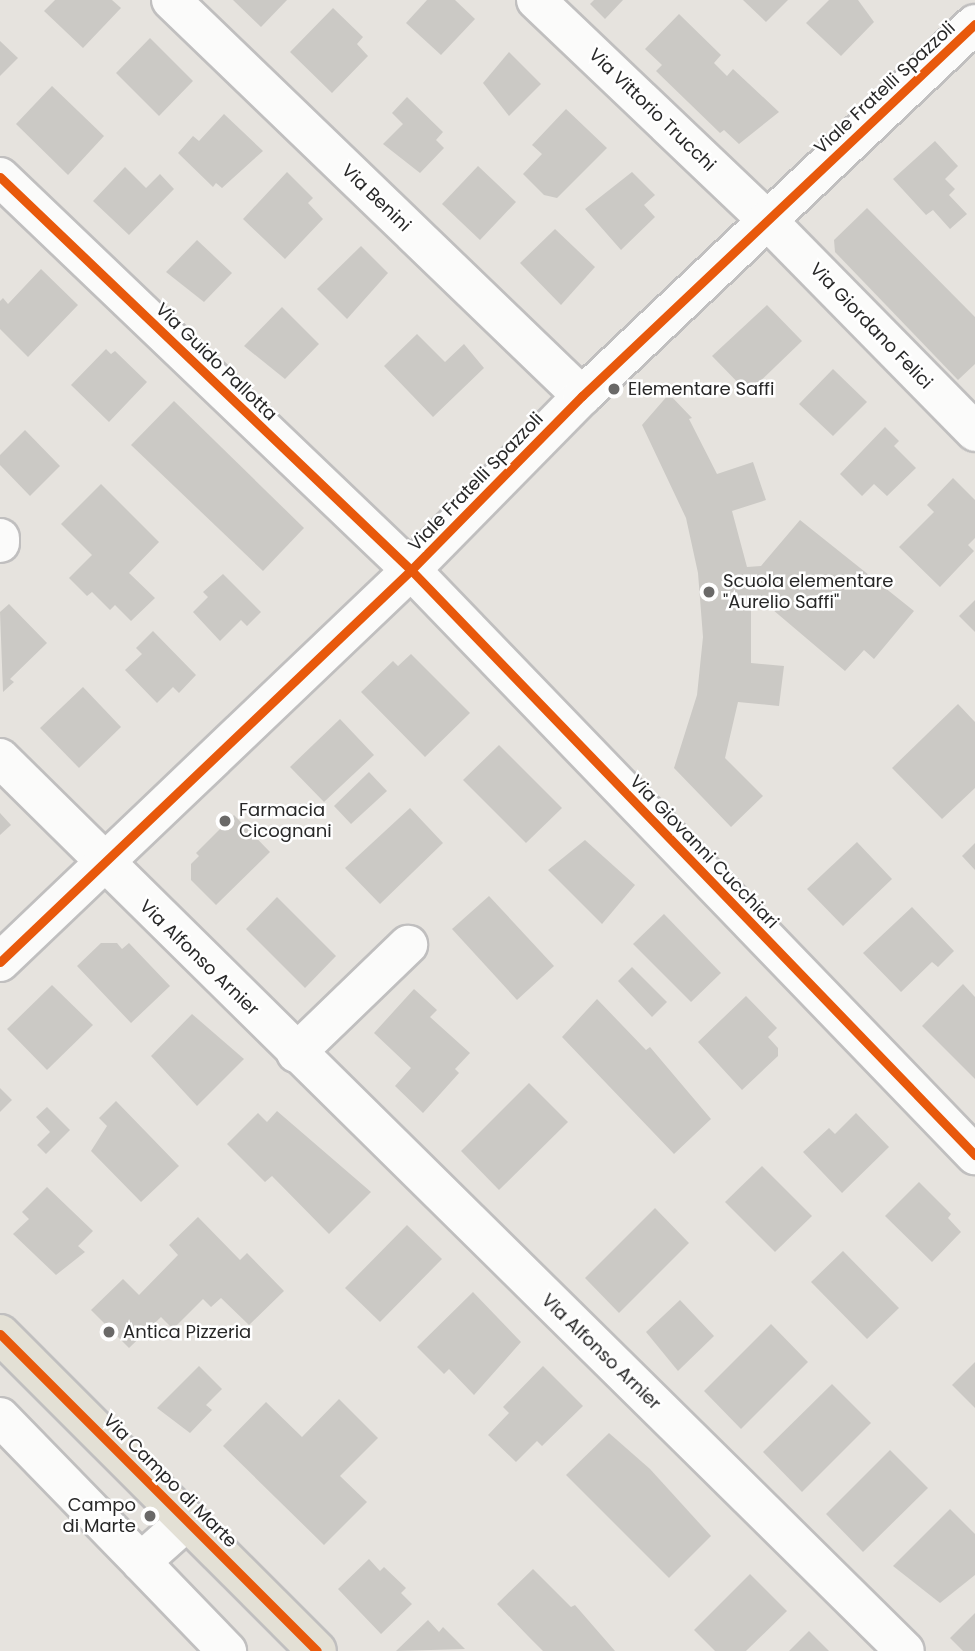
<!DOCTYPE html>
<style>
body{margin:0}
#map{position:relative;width:975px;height:1651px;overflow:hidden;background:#e6e3de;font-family:Poppins,sans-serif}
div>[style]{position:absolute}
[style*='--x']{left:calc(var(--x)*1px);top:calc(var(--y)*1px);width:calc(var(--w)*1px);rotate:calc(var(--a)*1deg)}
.building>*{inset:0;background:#cbc9c5}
.roads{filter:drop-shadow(2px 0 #c0bfbf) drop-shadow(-2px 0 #c0bfbf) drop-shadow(0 2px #c0bfbf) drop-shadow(0 -2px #c0bfbf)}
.minor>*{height:38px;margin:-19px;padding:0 19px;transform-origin:19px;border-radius:19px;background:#fbfbfa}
.major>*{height:38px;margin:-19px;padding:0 19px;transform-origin:19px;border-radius:19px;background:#e3e0d5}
.cycleway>*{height:9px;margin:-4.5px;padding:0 4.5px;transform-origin:4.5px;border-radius:4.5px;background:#e8590c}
.dots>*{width:19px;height:19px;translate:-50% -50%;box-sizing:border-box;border:4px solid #fff;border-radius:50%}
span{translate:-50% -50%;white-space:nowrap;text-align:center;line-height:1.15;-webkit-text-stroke:5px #fff;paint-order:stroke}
.street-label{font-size:18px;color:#282828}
.poi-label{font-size:18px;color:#282828}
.left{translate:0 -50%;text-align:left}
.right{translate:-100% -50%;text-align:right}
</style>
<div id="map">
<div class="building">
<div style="clip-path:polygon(55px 0,112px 0,121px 8px,83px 48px,44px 11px)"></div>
<div style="clip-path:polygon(233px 0,287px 0,261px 27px)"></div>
<div style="clip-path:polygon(427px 0,455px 0,475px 19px,441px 55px,406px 23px)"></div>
<div style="clip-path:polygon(594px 0,623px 0,605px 19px,590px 4px)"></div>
<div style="clip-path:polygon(743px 0,788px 0,766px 22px)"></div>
<div style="clip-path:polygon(829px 0,858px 0,874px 22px,841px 56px,806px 23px)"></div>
<div style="clip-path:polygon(333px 8px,363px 37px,357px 44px,368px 56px,332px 93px,290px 52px)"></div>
<div style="clip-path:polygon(679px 14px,721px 55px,714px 63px,727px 76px,733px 69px,779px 112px,739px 144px,724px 130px,720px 133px,656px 71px,662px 65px,645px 49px)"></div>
<div style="clip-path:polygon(150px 38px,193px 81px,159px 116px,116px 73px)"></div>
<div style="clip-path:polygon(0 41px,18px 58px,0 76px)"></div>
<div style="clip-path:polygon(509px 52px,541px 84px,509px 116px,483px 83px)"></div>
<div style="clip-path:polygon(52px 86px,104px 136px,68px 175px,16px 124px)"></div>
<div style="clip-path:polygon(407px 97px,443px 132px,436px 140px,444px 148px,420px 173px,383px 144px,403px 124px,392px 113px)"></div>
<div style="clip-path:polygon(566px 109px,607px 148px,557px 198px,544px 195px,523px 174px,542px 154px,532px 145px)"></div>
<div style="clip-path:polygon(224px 114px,263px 151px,222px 188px,216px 183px,213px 187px,178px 153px,193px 136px,199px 141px)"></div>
<div style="clip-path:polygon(935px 141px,958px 166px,945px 179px,955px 189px,949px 195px,967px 214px,950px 229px,933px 210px,926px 215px,893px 179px)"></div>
<div style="clip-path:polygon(478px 166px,516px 202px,480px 240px,442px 204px)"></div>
<div style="clip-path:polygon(125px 167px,146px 188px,160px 174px,174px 189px,129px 235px,93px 201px)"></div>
<div style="clip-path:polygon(287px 172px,313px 198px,308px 203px,323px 219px,285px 259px,243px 219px)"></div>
<div style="clip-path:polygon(632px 172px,655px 195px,644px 205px,655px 217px,621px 250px,585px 209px)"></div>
<div style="clip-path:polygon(867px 208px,975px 317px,975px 364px,958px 380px,835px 252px,834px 240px)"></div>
<div style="clip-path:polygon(555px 229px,595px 267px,561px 305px,520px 263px)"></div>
<div style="clip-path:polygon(197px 240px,232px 273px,204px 302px,166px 272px)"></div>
<div style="clip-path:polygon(361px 246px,388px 273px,347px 319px,317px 289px)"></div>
<div style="clip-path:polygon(41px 269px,78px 305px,28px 357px,0 329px,0 301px,3px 298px,8px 304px)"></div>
<div style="clip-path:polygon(767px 305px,802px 341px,748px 393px,712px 356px)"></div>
<div style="clip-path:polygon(282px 307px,319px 344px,285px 379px,244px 346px)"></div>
<div style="clip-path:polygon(417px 334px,445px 362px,464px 344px,484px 368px,433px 417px,384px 366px)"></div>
<div style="clip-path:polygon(106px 349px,111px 354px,115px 351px,147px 382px,109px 422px,71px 385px)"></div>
<div style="clip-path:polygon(833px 369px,867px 402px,833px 436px,799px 404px)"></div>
<div style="clip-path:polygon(669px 394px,692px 418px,689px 419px,717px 474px,753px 462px,766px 500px,732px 511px,747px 567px,761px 566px,800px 520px,914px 611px,874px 659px,864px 650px,845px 671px,766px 604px,751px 606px,751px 663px,784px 666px,779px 706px,738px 702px,725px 758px,763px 796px,731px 827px,674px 768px,697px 695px,703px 637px,698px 573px,686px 518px,642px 425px)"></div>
<div style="clip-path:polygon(174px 401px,304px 528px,263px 571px,131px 445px)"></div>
<div style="clip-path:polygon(885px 427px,899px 441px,894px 446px,916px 468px,887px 496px,874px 484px,862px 496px,840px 474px)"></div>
<div style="clip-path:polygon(25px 430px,60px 466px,30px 496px,0 465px,0 455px)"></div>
<div style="clip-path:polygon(953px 478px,975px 500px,975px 538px,968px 545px,974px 551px,940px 587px,899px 547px,934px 512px,927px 505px)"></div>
<div style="clip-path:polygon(101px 484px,159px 542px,129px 573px,155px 598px,131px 621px,115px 605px,110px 610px,92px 592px,87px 596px,69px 578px,92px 555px,61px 524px)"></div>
<div style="clip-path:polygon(223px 574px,261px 612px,247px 626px,241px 620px,220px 641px,193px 612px,208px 597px,203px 592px)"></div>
<div style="clip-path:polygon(975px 600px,975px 632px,959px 616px)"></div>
<div style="clip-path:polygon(9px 604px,47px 643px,10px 679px,14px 682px,3px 692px,0 612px)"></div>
<div style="clip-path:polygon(153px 631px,196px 675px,179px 693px,173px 687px,157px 703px,125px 670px,142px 654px,136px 648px)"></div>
<div style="clip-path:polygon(411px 654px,470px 713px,425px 757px,361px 692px,393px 661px,398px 666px)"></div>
<div style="clip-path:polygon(83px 687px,121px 727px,79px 768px,40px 728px)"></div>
<div style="clip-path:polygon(958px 704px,975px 722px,975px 788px,942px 819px,892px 768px)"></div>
<div style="clip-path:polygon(340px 719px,374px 755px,324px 802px,290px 767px)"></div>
<div style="clip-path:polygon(499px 745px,562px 808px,526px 843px,463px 780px)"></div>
<div style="clip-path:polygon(369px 772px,387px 791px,351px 824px,334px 806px)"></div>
<div style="clip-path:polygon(410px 808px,443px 843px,380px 904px,345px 868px)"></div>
<div style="clip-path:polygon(0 813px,11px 825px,0 835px)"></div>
<div style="clip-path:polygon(234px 815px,270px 852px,216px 905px,191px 880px,191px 864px,199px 856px,196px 853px)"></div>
<div style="clip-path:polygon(585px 840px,635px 885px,602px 924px,548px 870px)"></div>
<div style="clip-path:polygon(857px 842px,892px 879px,843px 926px,807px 889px)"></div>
<div style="clip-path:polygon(975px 843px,975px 870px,962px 856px)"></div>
<div style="clip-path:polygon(489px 896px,554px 966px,517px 1000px,452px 929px)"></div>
<div style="clip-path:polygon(277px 897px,336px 956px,305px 988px,246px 929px)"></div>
<div style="clip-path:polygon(912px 907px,954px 951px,938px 967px,932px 962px,901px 992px,863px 953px)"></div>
<div style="clip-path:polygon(664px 914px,721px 973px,691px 1002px,633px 944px)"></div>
<div style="clip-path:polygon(101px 943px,117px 943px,122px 949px,129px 943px,170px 986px,131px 1023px,77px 966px)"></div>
<div style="clip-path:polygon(632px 967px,667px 1002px,652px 1017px,618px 981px)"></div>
<div style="clip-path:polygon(963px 984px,975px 997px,975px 1079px,922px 1026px)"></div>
<div style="clip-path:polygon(52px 985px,93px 1025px,47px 1070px,7px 1029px)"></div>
<div style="clip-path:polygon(414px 989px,437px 1010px,430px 1017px,470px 1053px,455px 1069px,459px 1073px,423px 1113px,395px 1086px,411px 1068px,374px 1033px)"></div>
<div style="clip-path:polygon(746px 996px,777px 1028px,768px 1037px,778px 1048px,778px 1056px,742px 1090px,698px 1042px)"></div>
<div style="clip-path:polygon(597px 999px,646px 1050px,650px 1047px,711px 1119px,674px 1154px,562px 1037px)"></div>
<div style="clip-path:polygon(192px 1014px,244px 1059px,197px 1106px,151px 1056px)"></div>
<div style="clip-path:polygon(529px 1083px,568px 1122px,499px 1190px,461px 1151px)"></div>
<div style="clip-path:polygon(0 1088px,12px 1100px,0 1112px)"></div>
<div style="clip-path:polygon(116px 1101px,179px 1166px,141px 1202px,91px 1151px,107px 1126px,99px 1118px)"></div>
<div style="clip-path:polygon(47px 1107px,70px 1130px,46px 1154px,37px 1145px,50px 1132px,36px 1117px)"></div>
<div style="clip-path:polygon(277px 1111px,371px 1192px,329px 1234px,272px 1176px,265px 1182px,227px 1144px,258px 1113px,267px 1122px)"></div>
<div style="clip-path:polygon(856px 1113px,889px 1147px,842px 1193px,803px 1152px,829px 1128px,835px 1134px)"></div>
<div style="clip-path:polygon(762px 1166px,812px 1216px,775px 1252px,725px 1202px)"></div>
<div style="clip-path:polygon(919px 1182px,951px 1214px,948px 1218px,961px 1232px,932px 1262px,885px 1216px)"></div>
<div style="clip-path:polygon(47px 1187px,93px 1231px,78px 1246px,85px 1252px,56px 1275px,13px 1234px,29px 1219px,22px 1212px)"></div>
<div style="clip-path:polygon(655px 1208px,689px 1243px,619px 1313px,585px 1278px)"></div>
<div style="clip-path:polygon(198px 1217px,240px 1260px,247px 1253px,284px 1291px,249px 1325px,221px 1298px,211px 1307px,203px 1299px,173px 1329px,161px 1317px,129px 1348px,91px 1310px,123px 1279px,139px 1295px,178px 1255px,169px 1245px)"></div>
<div style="clip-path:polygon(407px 1225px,442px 1259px,380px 1322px,345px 1288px)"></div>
<div style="clip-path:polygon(843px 1251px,899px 1308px,867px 1339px,811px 1282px)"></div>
<div style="clip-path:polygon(473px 1292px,521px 1342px,474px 1395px,449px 1369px,444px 1374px,417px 1347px)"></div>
<div style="clip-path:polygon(680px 1300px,714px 1336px,678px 1371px,646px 1332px)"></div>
<div style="clip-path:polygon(771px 1324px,808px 1362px,741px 1429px,704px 1391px)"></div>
<div style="clip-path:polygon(975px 1362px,975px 1408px,952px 1385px)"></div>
<div style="clip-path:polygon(199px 1366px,222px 1389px,206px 1405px,212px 1410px,190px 1433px,157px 1408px)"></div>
<div style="clip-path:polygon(543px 1366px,583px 1406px,542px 1446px,537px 1441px,516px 1462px,488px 1435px,509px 1413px,503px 1407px)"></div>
<div style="clip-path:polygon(832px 1384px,871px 1423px,802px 1492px,763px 1452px)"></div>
<div style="clip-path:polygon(339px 1399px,378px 1438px,340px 1476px,367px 1502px,324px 1545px,223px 1446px,266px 1402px,302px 1437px)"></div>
<div style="clip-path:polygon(609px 1433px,650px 1469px,711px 1536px,669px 1578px,566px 1475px)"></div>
<div style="clip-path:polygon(890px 1450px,928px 1488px,863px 1552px,826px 1514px)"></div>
<div style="clip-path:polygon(950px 1509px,975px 1534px,975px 1575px,940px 1603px,893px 1566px)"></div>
<div style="clip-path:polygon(369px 1559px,380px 1571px,384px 1567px,406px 1588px,401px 1593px,412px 1604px,381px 1634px,338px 1589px)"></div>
<div style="clip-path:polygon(533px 1569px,571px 1607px,575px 1605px,615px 1651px,543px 1651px,528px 1636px,497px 1604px)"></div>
<div style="clip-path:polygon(750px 1574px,787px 1611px,746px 1651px,715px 1651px,694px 1630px)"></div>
<div style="clip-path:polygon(975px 1613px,975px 1651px,963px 1651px,950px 1638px)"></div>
<div style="clip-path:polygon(428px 1620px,439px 1632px,443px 1627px,465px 1649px,396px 1651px)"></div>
<div style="clip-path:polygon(809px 1631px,829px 1651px,789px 1651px)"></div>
</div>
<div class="roads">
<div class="minor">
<div style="--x:171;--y:0;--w:571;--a:43.94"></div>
<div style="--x:536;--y:0;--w:319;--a:43.6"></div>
<div style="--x:767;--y:220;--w:297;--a:45.5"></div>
<div style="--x:0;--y:177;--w:569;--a:43.72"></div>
<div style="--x:411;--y:570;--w:813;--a:46.05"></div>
<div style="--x:0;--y:538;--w:5;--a:90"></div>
<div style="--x:0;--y:758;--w:1271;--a:44.62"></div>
<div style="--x:0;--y:962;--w:568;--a:-43.64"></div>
<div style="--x:411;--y:570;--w:244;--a:-45.5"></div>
<div style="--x:582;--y:396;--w:541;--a:-43.43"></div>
<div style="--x:296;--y:1053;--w:156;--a:-44"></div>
<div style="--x:0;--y:1417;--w:202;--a:45.8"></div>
<div style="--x:141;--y:1562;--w:63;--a:-41.8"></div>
<div style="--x:141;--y:1562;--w:124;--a:46"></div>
</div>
<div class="major">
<div style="--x:0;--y:1334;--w:448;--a:45"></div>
</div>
</div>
<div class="cycleway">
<div style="--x:0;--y:177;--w:569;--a:43.72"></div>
<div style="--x:411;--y:570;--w:813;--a:46.05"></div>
<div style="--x:0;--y:962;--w:568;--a:-43.64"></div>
<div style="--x:411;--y:570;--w:244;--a:-45.5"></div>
<div style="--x:582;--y:396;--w:541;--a:-43.43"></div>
<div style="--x:0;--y:1334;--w:448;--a:45"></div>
</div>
<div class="dots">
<div style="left:614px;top:389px;background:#6a6968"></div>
<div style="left:709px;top:592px;background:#6a6968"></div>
<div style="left:225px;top:821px;background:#6a6968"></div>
<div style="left:109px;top:1332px;background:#6a6968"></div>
<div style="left:150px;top:1516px;background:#6a6968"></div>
</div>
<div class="street-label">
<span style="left:885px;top:88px;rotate:-43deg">Viale Fratelli Spazzoli</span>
<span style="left:652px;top:110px;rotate:44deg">Via Vittorio Trucchi</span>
<span style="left:376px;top:198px;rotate:44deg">Via Benini</span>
<span style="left:871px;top:326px;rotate:46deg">Via Giordano Felici</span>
<span style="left:216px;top:362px;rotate:44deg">Via Guido Pallotta</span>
<span style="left:476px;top:482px;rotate:-46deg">Viale Fratelli Spazzoli</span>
<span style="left:704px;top:852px;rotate:46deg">Via Giovanni Cucchiari</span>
<span style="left:199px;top:958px;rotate:44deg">Via Alfonso Arnier</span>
<span style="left:601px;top:1352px;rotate:44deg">Via Alfonso Arnier</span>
<span style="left:170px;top:1481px;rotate:45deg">Via Campo di Marte</span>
</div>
<div class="poi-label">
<span class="left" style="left:628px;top:389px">Elementare Saffi</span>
<span class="left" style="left:723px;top:592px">Scuola elementare<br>"Aurelio Saffi"</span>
<span class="left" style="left:239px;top:821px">Farmacia<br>Cicognani</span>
<span class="left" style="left:123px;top:1332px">Antica Pizzeria</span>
<span class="right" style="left:136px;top:1516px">Campo<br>di Marte</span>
</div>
</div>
